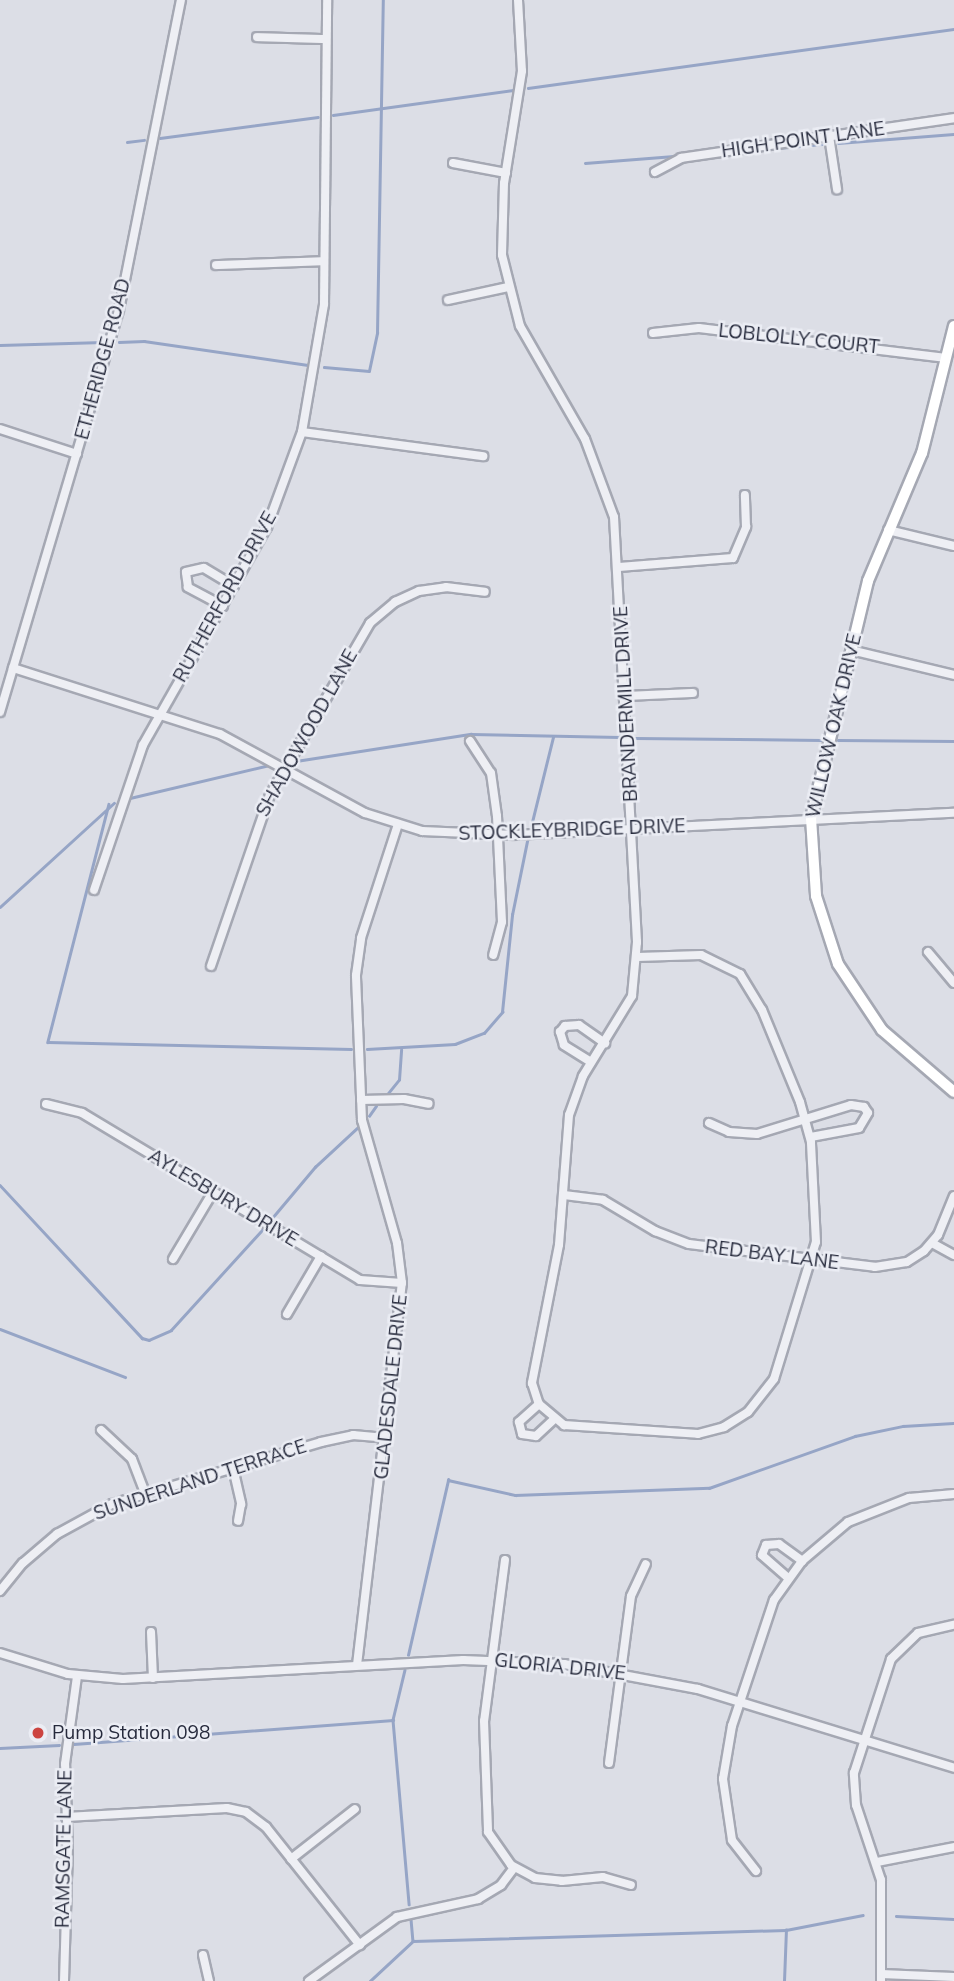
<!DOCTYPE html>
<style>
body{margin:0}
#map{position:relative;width:954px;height:1981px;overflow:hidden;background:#dcdee6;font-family:Mulish,sans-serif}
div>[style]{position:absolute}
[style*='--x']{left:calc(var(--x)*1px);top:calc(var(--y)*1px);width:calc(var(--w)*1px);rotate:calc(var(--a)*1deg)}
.stream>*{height:2.5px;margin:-1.25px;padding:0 1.25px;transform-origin:1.25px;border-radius:1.25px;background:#96a5c6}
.roads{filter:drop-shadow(2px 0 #a5a8b3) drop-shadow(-2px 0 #a5a8b3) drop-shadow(0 2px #a5a8b3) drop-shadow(0 -2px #a5a8b3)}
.street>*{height:8px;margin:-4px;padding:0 4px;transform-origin:4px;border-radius:4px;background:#eeeff4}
.secondary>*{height:10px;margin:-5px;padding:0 5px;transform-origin:5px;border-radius:5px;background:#fff}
.dots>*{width:19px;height:19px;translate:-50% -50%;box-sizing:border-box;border:4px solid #ebedf4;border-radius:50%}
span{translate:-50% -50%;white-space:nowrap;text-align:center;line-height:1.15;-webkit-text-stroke:5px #ebedf4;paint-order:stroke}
.street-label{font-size:19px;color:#262a3c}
.poi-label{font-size:19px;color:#262a3c}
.left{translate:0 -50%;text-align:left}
</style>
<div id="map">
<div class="stream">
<div style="--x:528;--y:88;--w:430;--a:-7.9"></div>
<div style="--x:333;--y:115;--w:182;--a:-7.9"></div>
<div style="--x:160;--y:138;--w:159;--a:-7.6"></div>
<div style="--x:127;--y:142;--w:17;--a:-7"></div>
<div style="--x:838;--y:143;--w:116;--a:-4.4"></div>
<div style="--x:778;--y:148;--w:44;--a:-5.2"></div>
<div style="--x:585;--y:163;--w:89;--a:-4.5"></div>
<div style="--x:119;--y:342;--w:25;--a:-2"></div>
<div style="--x:144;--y:341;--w:167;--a:8.3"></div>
<div style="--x:0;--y:345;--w:103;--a:-1.7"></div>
<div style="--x:324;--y:367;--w:45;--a:5.1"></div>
<div style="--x:369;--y:371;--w:39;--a:-78"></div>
<div style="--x:377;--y:333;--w:333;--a:-89"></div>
<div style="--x:635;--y:738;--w:186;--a:0.6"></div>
<div style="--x:838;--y:740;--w:116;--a:0.5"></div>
<div style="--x:296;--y:761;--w:177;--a:-8.8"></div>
<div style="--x:471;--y:734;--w:148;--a:1.2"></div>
<div style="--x:130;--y:798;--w:144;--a:-13.3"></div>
<div style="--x:109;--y:804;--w:246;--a:104.4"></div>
<div style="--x:48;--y:1042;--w:303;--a:1.3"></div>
<div style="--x:531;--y:826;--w:92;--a:-76.1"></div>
<div style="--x:0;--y:907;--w:154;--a:-42.4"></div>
<div style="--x:367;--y:1049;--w:88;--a:-3.3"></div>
<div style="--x:455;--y:1044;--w:31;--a:-21"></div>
<div style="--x:484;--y:1033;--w:28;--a:-49"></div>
<div style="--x:502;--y:1012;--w:98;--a:-84.1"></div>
<div style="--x:512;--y:915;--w:76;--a:-78.5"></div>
<div style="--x:385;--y:1097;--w:22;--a:-51"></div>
<div style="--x:399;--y:1080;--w:30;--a:-86"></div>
<div style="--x:369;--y:1116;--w:12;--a:-55"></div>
<div style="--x:0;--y:1185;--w:209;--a:47.1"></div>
<div style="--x:142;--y:1338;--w:7;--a:16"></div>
<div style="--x:149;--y:1340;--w:24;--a:-24"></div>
<div style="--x:171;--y:1330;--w:135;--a:-47.7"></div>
<div style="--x:272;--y:1218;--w:67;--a:-49.9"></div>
<div style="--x:315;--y:1167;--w:57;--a:-42.9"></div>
<div style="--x:0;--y:1329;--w:134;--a:21"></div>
<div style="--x:408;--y:1655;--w:180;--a:-77.1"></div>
<div style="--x:448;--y:1480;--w:69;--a:12.6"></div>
<div style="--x:515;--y:1495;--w:194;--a:-2.1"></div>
<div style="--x:709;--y:1488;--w:155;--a:-19.6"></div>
<div style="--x:855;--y:1436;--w:49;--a:-11.8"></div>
<div style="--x:903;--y:1426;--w:51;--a:-3.4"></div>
<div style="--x:405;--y:1670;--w:51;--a:103.5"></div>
<div style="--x:393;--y:1720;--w:185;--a:85"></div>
<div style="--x:74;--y:1744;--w:320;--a:-4.3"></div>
<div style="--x:0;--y:1748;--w:59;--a:-2.9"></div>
<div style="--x:896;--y:1916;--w:58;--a:3"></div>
<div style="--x:411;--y:1919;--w:22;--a:85"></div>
<div style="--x:370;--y:1981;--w:59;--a:-42.9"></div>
<div style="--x:413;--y:1941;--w:373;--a:-1.7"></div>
<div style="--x:786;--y:1930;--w:78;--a:-11"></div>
<div style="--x:784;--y:1981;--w:51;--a:-87.8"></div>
</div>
<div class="roads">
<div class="street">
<div style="--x:518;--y:0;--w:71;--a:86.8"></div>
<div style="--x:522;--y:71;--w:113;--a:99.1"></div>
<div style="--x:504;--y:183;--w:72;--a:91.6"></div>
<div style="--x:502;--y:255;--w:73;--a:75.8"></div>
<div style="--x:520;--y:326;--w:130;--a:60.1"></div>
<div style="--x:585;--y:439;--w:83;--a:69.6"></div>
<div style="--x:614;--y:517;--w:426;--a:86.9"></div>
<div style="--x:637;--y:942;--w:54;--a:95.3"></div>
<div style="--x:632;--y:996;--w:94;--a:121.5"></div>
<div style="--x:583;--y:1076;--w:41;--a:109.7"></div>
<div style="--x:569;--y:1115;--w:130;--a:94.4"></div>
<div style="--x:559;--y:1245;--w:141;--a:101.1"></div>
<div style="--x:532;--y:1383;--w:22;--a:72"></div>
<div style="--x:539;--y:1404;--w:33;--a:40"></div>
<div style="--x:564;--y:1425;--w:134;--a:3.8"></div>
<div style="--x:698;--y:1434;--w:27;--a:-15"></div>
<div style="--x:724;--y:1427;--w:28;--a:-32"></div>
<div style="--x:748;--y:1412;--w:42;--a:-51.8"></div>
<div style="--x:774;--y:1379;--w:143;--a:-73"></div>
<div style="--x:816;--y:1242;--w:100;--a:-92.9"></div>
<div style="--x:811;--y:1142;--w:41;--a:-105.4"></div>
<div style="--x:800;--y:1102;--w:100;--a:-112.4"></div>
<div style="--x:762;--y:1010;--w:42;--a:-121.4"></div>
<div style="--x:740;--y:974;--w:43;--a:-154"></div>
<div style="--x:701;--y:955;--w:64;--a:178.2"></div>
<div style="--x:257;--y:37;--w:69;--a:1.7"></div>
<div style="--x:829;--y:136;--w:54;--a:81.4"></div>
<div style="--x:453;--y:163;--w:54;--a:10.7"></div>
<div style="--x:655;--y:172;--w:30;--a:-28"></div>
<div style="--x:681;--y:158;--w:276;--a:-8.3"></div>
<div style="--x:216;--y:265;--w:108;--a:-2.1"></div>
<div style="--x:448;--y:300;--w:61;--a:-12.2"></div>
<div style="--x:653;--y:333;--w:46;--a:-6.2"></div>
<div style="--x:699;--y:328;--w:249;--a:6.9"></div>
<div style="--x:0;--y:429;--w:81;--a:18"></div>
<div style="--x:302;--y:432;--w:183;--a:7.6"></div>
<div style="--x:888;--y:530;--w:68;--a:13.6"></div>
<div style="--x:619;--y:567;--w:114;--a:-4.5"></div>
<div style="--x:733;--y:558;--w:34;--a:-67"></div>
<div style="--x:746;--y:527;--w:32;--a:-92"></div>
<div style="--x:223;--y:606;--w:40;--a:-152"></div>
<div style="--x:188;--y:587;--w:15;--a:-98"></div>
<div style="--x:186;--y:572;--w:18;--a:-13"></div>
<div style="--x:204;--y:568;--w:35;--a:31"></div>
<div style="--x:851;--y:650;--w:106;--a:13.6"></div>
<div style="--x:13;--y:668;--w:217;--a:17.7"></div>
<div style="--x:220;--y:734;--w:165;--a:28.6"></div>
<div style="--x:365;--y:813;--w:60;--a:17.5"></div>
<div style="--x:422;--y:831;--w:92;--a:2.5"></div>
<div style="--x:514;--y:835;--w:441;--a:-2.9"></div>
<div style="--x:625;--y:696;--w:68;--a:-2.5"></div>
<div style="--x:0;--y:712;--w:419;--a:-73.5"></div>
<div style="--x:119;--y:310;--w:316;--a:-78.7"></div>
<div style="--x:470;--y:741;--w:38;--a:57"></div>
<div style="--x:491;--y:773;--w:43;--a:82.1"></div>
<div style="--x:497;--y:816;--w:106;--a:87.3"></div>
<div style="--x:502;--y:922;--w:34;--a:105"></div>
<div style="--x:94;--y:890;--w:153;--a:-71.3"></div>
<div style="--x:143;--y:745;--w:251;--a:-60.4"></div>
<div style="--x:267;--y:527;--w:101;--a:-69.8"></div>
<div style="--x:302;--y:432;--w:130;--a:-80.2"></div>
<div style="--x:324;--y:304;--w:304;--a:-89.4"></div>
<div style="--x:928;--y:952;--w:40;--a:50"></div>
<div style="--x:211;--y:966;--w:181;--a:-71"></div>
<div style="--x:270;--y:795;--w:199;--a:-59.8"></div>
<div style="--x:370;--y:623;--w:33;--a:-40"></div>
<div style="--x:395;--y:602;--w:26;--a:-25"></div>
<div style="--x:419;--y:591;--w:27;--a:-8"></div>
<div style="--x:446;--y:587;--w:39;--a:7"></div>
<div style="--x:591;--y:1062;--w:32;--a:-148"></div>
<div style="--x:564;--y:1045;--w:14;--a:-107"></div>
<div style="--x:560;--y:1032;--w:8;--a:-50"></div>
<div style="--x:565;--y:1026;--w:14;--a:-4"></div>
<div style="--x:579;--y:1025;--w:32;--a:35"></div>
<div style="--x:361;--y:1100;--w:43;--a:-1.3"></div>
<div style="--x:404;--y:1099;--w:25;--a:11"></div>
<div style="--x:46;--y:1104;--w:37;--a:14"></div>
<div style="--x:82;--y:1113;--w:324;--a:31"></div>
<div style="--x:360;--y:1280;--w:42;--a:4.1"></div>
<div style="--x:709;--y:1123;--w:22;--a:24"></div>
<div style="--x:729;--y:1132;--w:28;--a:4"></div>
<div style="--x:757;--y:1134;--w:98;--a:-17.1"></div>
<div style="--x:851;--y:1105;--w:13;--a:9"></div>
<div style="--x:864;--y:1107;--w:7;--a:56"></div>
<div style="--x:868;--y:1113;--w:17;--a:121"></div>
<div style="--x:859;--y:1128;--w:49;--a:169.4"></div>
<div style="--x:564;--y:1195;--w:39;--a:7"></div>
<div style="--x:603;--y:1200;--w:61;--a:30.8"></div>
<div style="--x:655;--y:1231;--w:36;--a:21"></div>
<div style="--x:689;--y:1244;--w:187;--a:7"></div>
<div style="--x:875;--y:1267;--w:32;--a:-9"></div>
<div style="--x:907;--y:1262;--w:20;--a:-33"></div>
<div style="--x:924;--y:1251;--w:21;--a:-49"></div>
<div style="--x:938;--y:1235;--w:42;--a:-67.7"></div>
<div style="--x:932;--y:1243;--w:25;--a:29"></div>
<div style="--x:173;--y:1259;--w:78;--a:-59.2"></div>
<div style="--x:287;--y:1314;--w:67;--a:-59.6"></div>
<div style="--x:539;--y:1404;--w:27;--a:138"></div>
<div style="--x:519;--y:1422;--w:12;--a:76"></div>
<div style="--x:522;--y:1434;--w:14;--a:8"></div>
<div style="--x:536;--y:1436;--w:25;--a:-43"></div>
<div style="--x:101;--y:1430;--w:42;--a:43.1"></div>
<div style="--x:132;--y:1459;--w:36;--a:69"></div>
<div style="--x:233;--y:1468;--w:37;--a:77"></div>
<div style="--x:241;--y:1504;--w:17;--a:100"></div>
<div style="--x:505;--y:1560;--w:162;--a:97.4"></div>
<div style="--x:484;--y:1721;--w:111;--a:87.9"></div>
<div style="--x:488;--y:1832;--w:40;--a:55.1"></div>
<div style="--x:511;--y:1865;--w:27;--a:28"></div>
<div style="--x:535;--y:1878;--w:27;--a:6"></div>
<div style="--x:562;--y:1881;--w:41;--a:-5.6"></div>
<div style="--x:603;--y:1877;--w:29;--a:16"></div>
<div style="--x:787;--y:1577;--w:33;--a:-139"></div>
<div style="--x:762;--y:1555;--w:11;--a:-68"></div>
<div style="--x:766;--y:1545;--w:13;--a:-4"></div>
<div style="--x:779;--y:1544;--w:29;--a:36"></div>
<div style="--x:0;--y:1591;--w:36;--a:-51"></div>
<div style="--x:23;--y:1563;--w:45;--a:-40.5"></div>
<div style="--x:57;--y:1534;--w:63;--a:-28.6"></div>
<div style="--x:112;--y:1504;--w:218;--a:-16.5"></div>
<div style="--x:321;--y:1442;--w:33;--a:-12"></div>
<div style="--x:353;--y:1435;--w:33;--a:5"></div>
<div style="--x:151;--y:1632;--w:46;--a:87.5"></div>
<div style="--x:0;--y:1653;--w:71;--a:17.2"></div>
<div style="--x:68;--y:1674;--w:55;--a:5.2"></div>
<div style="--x:123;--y:1679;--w:341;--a:-3.2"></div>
<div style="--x:463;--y:1660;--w:101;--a:2.3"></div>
<div style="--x:564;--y:1664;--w:136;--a:10.6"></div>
<div style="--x:698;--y:1689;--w:268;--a:17.1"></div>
<div style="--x:357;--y:1665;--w:385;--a:-83.3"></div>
<div style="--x:402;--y:1283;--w:40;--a:-97.1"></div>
<div style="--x:397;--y:1243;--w:128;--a:-105.9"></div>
<div style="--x:362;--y:1120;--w:145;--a:-92.4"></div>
<div style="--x:356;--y:975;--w:37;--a:-82"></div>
<div style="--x:361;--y:938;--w:120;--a:-72"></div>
<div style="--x:609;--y:1763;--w:168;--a:-82.5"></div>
<div style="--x:631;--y:1596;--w:35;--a:-65"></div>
<div style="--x:66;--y:1817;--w:161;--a:-3.2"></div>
<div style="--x:227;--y:1808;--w:19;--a:12"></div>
<div style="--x:246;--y:1812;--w:25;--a:37"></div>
<div style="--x:266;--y:1827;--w:151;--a:51.5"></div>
<div style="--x:291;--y:1859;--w:81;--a:-38"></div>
<div style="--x:877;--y:1862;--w:78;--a:-11"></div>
<div style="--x:756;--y:1871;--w:39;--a:-128"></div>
<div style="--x:732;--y:1840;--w:62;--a:-98.4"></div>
<div style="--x:723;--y:1779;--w:54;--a:-80.4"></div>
<div style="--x:732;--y:1726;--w:133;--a:-71.6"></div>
<div style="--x:774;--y:1600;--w:48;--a:-54.3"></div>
<div style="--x:802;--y:1561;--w:60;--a:-40.3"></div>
<div style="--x:848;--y:1522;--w:66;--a:-21.5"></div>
<div style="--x:909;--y:1498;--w:45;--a:-5.1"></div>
<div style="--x:203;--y:1955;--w:27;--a:77"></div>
<div style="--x:881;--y:1974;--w:73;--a:2.4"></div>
<div style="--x:64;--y:1981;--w:133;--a:-88.3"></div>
<div style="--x:68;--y:1848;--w:84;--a:-92"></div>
<div style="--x:65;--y:1764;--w:89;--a:-82.2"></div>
<div style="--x:309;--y:1981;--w:109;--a:-36"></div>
<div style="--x:397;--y:1917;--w:83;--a:-12.5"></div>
<div style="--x:478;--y:1899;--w:27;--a:-31"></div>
<div style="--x:501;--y:1885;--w:21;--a:-53"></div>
<div style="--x:881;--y:1981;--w:101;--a:-90"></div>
<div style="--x:881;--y:1880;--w:79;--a:-108.4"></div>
<div style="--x:856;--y:1805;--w:32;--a:-94"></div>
<div style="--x:854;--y:1773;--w:120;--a:-72"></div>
<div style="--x:891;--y:1659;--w:37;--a:-44"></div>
<div style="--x:918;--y:1633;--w:37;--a:-13"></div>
</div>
<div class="secondary">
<div style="--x:954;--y:326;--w:131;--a:104.1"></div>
<div style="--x:922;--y:453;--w:139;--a:112.9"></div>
<div style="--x:868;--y:581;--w:244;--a:103.5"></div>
<div style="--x:811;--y:818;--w:78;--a:86.3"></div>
<div style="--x:816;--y:896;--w:71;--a:72.1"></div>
<div style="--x:838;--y:964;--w:79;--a:56.3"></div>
<div style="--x:882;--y:1030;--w:95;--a:40.7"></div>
</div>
</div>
<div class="dots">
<div style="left:38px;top:1733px;background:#cc4440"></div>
</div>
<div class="street-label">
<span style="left:803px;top:140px;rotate:-8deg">HIGH POINT LANE</span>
<span style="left:799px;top:339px;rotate:6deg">LOBLOLLY COURT</span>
<span style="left:103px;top:359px;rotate:-75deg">ETHERIDGE ROAD</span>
<span style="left:225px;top:597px;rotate:-61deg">RUTHERFORD DRIVE</span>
<span style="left:626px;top:704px;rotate:-93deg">BRANDERMILL DRIVE</span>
<span style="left:834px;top:726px;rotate:-77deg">WILLOW OAK DRIVE</span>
<span style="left:307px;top:733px;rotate:-61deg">SHADOWOOD LANE</span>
<span style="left:572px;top:830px;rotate:-2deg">STOCKLEYBRIDGE DRIVE</span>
<span style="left:223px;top:1198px;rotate:31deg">AYLESBURY DRIVE</span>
<span style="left:772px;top:1255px;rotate:7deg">RED BAY LANE</span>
<span style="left:391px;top:1387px;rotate:-84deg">GLADESDALE DRIVE</span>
<span style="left:200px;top:1480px;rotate:-18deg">SUNDERLAND TERRACE</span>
<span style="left:560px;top:1667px;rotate:6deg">GLORIA DRIVE</span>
<span style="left:64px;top:1849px;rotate:-89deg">RAMSGATE LANE</span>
</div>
<div class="poi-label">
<span class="left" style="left:52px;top:1733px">Pump Station 098</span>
</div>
</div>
